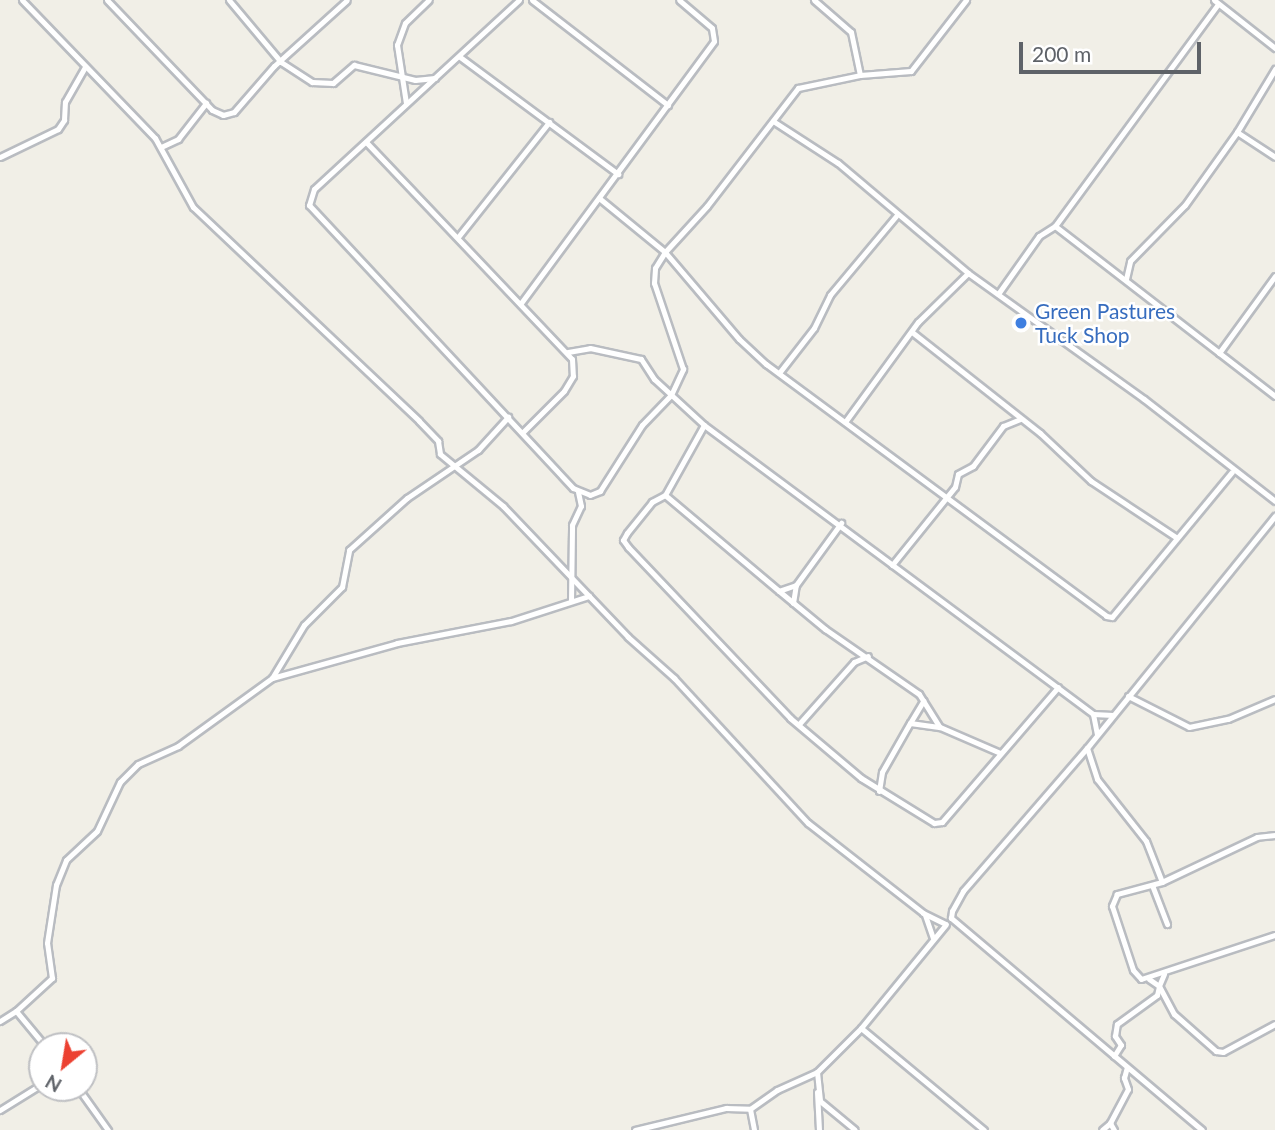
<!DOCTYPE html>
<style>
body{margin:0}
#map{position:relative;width:1275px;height:1130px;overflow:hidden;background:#f1efe7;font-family:Lato,sans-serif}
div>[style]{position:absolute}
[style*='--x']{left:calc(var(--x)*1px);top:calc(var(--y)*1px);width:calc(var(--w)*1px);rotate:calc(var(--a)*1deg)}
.roads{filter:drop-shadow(2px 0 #b9bcc1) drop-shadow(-2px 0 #b9bcc1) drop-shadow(0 2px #b9bcc1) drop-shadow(0 -2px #b9bcc1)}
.street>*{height:5px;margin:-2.5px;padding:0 2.5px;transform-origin:2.5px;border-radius:2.5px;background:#fff}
.dots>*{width:19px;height:19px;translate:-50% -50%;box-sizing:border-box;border:4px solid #fff;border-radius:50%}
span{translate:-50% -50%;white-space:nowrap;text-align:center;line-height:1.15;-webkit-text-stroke:5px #fff;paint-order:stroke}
.shop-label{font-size:21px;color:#366cbe}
.left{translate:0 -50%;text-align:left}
.north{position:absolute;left:28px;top:1032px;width:70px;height:70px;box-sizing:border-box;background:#fff;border:2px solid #bfc0c3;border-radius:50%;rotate:210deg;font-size:19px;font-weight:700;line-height:28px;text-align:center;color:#5e6268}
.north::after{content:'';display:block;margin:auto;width:24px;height:32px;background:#ec4131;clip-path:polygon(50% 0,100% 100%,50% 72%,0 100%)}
.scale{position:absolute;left:1019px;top:42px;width:182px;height:32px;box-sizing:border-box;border:4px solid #5e6268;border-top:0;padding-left:9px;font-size:21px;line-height:24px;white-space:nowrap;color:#5e6268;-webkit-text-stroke:5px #fff;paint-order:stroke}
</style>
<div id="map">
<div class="roads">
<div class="street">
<div style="--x:22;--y:0;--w:192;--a:46.1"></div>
<div style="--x:155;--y:138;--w:79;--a:61.2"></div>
<div style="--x:193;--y:207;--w:311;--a:43.4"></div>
<div style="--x:419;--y:421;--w:28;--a:46"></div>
<div style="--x:438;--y:441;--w:13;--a:81"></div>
<div style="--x:440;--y:454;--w:82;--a:39.5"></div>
<div style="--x:503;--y:506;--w:181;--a:46.3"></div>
<div style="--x:628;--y:637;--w:62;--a:41.7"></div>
<div style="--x:674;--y:678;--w:197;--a:47.3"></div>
<div style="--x:808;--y:823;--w:146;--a:38"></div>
<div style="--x:923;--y:913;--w:25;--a:26"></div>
<div style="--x:107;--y:0;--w:152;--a:46.3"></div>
<div style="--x:212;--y:110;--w:12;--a:24"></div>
<div style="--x:223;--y:115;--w:11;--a:-15"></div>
<div style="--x:234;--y:112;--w:61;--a:-49"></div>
<div style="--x:274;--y:66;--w:98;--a:-42.1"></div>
<div style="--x:229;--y:0;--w:81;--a:50"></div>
<div style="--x:281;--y:62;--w:37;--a:33"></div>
<div style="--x:312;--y:82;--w:21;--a:3"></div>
<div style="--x:333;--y:83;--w:28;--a:-41"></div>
<div style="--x:354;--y:65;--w:63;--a:13.8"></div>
<div style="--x:415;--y:80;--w:20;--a:-6"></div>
<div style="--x:519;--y:0;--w:279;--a:137.3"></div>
<div style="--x:314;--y:189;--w:17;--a:107"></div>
<div style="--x:309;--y:205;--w:387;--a:47"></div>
<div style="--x:573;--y:488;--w:18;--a:22"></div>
<div style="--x:590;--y:495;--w:11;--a:-22"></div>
<div style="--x:600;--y:491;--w:78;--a:-57.5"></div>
<div style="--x:642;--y:425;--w:42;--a:-46"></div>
<div style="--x:671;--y:395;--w:29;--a:-65"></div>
<div style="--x:683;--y:369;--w:91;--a:-108.6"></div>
<div style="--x:654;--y:283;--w:15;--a:-86"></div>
<div style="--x:655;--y:268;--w:19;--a:-58"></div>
<div style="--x:665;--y:252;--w:62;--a:-47.6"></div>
<div style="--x:707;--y:206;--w:149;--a:-52.4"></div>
<div style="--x:798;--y:88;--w:63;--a:-11.8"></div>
<div style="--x:860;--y:75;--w:51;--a:-4.5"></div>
<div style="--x:911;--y:71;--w:90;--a:-52.2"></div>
<div style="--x:532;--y:0;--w:172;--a:37.7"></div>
<div style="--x:814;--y:0;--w:49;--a:40.9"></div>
<div style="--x:851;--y:32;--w:44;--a:78.2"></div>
<div style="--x:1214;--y:0;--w:78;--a:38.2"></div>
<div style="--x:460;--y:57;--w:197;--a:36.5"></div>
<div style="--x:406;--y:103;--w:59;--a:-98.8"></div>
<div style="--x:397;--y:45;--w:23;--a:-70"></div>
<div style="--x:405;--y:23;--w:33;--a:-44"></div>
<div style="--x:773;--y:121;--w:77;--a:32.9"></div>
<div style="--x:838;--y:163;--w:170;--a:40.2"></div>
<div style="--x:968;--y:273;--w:216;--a:35.6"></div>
<div style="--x:1144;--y:399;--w:166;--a:37.9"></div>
<div style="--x:1237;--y:132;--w:45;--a:33.3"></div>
<div style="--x:366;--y:142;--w:299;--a:46.5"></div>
<div style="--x:572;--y:359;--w:17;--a:87"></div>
<div style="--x:573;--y:376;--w:17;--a:121"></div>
<div style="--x:564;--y:391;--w:58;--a:135"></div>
<div style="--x:161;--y:147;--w:19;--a:-25"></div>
<div style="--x:178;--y:139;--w:46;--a:-52.1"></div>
<div style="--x:0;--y:157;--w:64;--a:-25.8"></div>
<div style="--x:58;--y:129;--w:11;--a:-56"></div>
<div style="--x:64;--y:120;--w:18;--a:-87"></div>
<div style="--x:65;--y:102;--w:40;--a:-60.3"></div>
<div style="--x:599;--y:198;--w:85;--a:39.3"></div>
<div style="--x:665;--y:252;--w:114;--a:49.6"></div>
<div style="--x:739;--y:339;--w:37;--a:43"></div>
<div style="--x:766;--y:364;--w:423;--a:36.5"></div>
<div style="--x:1106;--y:616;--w:6;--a:9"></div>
<div style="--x:1112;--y:617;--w:188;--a:-50.4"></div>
<div style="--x:1055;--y:226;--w:278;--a:37.7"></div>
<div style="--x:458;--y:237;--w:147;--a:-51.6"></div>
<div style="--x:1126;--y:279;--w:18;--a:-77"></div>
<div style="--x:1130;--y:261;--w:78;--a:-45.5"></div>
<div style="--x:1185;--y:205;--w:90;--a:-54.5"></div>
<div style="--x:1237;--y:132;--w:74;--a:-58.9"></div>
<div style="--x:998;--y:294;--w:71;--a:-54.7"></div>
<div style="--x:1039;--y:236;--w:19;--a:-32"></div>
<div style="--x:1055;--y:226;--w:275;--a:-53.7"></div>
<div style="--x:521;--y:303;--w:325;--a:-53.6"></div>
<div style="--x:714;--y:41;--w:13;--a:-99"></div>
<div style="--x:712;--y:28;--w:43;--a:-139.7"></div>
<div style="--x:912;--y:332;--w:163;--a:38.3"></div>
<div style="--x:1040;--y:433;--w:70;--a:43.3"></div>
<div style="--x:1091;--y:481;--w:103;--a:33.5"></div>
<div style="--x:568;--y:352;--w:22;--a:-10"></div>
<div style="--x:590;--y:348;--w:52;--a:12.2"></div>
<div style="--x:641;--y:359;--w:24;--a:57"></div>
<div style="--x:654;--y:379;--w:68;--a:42.6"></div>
<div style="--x:704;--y:425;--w:485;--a:36.6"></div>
<div style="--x:1093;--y:714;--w:20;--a:3"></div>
<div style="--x:1219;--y:353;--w:95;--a:-54"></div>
<div style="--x:779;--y:373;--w:57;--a:-52.1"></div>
<div style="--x:814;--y:328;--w:37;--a:-64"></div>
<div style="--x:830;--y:295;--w:103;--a:-50.1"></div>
<div style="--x:845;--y:422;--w:124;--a:-53.9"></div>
<div style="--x:918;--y:322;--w:70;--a:-44.4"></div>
<div style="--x:704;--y:425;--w:80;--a:119.1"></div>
<div style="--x:665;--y:495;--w:149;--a:40.1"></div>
<div style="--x:665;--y:495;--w:15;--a:152"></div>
<div style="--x:652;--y:502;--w:40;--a:129"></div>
<div style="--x:627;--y:533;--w:8;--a:120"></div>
<div style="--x:623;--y:540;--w:9;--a:54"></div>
<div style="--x:628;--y:547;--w:236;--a:46.5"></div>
<div style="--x:790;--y:718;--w:93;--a:40.2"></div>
<div style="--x:861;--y:778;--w:86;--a:31.7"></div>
<div style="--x:934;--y:823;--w:8;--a:-7"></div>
<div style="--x:942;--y:822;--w:178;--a:-49.3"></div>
<div style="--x:892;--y:565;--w:100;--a:-51.1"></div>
<div style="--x:955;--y:487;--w:13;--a:-77"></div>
<div style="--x:958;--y:474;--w:17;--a:-28"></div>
<div style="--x:973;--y:466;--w:50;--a:-53.1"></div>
<div style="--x:1003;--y:426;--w:18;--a:-22"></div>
<div style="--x:796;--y:585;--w:18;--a:161"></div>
<div style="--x:779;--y:591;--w:60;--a:39.6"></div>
<div style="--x:825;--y:629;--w:114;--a:34.7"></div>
<div style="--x:919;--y:694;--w:39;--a:58"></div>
<div style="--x:940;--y:727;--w:65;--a:23.4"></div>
<div style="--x:571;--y:601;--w:76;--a:-89.2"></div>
<div style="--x:572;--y:525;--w:21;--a:-65"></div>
<div style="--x:581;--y:506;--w:14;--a:-102"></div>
<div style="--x:793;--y:603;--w:18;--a:-81"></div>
<div style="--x:796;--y:585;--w:77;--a:-54"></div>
<div style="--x:272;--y:678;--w:62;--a:-58.9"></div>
<div style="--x:304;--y:625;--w:54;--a:-45"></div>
<div style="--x:342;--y:587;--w:38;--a:-79"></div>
<div style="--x:349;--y:550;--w:78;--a:-41.9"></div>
<div style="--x:407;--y:498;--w:86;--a:-34.1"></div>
<div style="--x:478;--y:450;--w:45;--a:-47.7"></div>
<div style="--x:1128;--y:696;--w:68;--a:26.9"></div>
<div style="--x:1189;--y:727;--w:40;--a:-12"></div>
<div style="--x:1228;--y:719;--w:51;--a:-23.1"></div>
<div style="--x:1093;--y:714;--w:20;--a:79"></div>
<div style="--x:910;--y:723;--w:26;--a:-59"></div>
<div style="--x:799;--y:724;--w:83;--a:-48.4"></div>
<div style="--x:854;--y:662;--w:15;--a:-23"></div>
<div style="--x:1087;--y:748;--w:33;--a:72"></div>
<div style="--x:1097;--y:779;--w:79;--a:51.7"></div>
<div style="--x:1146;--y:841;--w:44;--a:68.7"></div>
<div style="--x:879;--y:791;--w:19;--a:-81"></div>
<div style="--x:882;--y:772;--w:56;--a:-60.3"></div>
<div style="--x:910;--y:723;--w:29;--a:8"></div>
<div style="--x:1275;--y:835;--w:18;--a:174"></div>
<div style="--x:1257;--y:837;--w:105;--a:154.7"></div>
<div style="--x:1162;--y:882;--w:47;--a:165.1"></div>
<div style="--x:1117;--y:894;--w:13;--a:113"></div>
<div style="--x:1112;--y:906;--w:67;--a:71.8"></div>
<div style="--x:1133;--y:970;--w:12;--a:48"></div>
<div style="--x:1141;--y:979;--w:141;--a:-18.2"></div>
<div style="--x:1152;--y:885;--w:42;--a:69"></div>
<div style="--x:925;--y:915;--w:24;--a:71"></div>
<div style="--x:1164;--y:974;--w:13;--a:113"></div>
<div style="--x:1159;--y:986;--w:32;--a:62"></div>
<div style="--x:1174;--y:1014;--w:56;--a:41.4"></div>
<div style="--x:1216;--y:1051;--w:7;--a:8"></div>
<div style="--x:1223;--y:1052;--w:59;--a:-28.3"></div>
<div style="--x:16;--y:1011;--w:49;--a:-42.5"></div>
<div style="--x:52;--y:978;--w:35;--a:-98"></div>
<div style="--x:47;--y:943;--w:59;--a:-81.2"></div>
<div style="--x:56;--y:885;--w:27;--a:-68"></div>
<div style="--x:66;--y:860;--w:42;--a:-43.1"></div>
<div style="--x:97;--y:831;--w:54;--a:-64.9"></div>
<div style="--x:120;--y:782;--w:25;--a:-45"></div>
<div style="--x:138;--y:764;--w:44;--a:-24.2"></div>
<div style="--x:178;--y:746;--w:116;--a:-35.9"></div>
<div style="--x:272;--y:678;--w:130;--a:-15.6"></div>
<div style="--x:397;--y:643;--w:116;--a:-10.9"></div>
<div style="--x:511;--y:621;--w:82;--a:-17.8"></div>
<div style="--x:0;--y:1021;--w:19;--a:-32"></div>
<div style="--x:16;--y:1011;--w:45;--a:50.4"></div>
<div style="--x:861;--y:1028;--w:160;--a:39.7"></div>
<div style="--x:1114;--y:1056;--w:13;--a:-58"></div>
<div style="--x:1121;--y:1045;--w:11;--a:-124"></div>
<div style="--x:1115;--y:1036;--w:12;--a:-81"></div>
<div style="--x:1117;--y:1024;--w:49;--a:-35.9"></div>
<div style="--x:1157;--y:995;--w:9;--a:-77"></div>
<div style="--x:1159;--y:986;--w:12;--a:-145"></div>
<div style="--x:817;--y:1072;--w:29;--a:84"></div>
<div style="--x:820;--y:1101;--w:45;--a:39.6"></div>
<div style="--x:78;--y:1088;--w:52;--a:54.5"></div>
<div style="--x:817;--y:1092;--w:38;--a:87"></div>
<div style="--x:750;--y:1109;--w:21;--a:79"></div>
<div style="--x:0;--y:1110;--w:49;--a:-31.8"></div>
<div style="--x:1110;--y:1123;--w:38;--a:-62"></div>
<div style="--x:1128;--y:1089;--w:12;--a:-110"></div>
<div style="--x:1124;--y:1078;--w:11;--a:-75"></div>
<div style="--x:635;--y:1130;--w:94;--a:-13.6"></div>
<div style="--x:726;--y:1108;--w:24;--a:2"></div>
<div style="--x:750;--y:1109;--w:33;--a:-35"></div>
<div style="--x:777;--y:1090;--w:44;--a:-24.2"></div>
<div style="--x:817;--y:1072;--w:62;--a:-45"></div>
<div style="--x:861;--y:1028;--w:134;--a:-50.7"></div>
<div style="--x:1102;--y:1130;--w:11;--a:-41"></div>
<div style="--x:1110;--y:1123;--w:8;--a:60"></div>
<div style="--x:1202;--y:1130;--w:329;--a:-139.8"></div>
<div style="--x:951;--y:918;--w:7;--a:-82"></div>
<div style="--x:952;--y:911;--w:23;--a:-61"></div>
<div style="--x:963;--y:891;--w:189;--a:-49.1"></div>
<div style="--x:1087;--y:748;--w:299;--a:-51"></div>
</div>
</div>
<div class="dots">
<div style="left:1021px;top:323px;background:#3f7fe0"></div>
</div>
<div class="shop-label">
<span class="left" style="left:1035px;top:323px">Green Pastures<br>Tuck Shop</span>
</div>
<div class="north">N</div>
<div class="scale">200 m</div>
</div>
